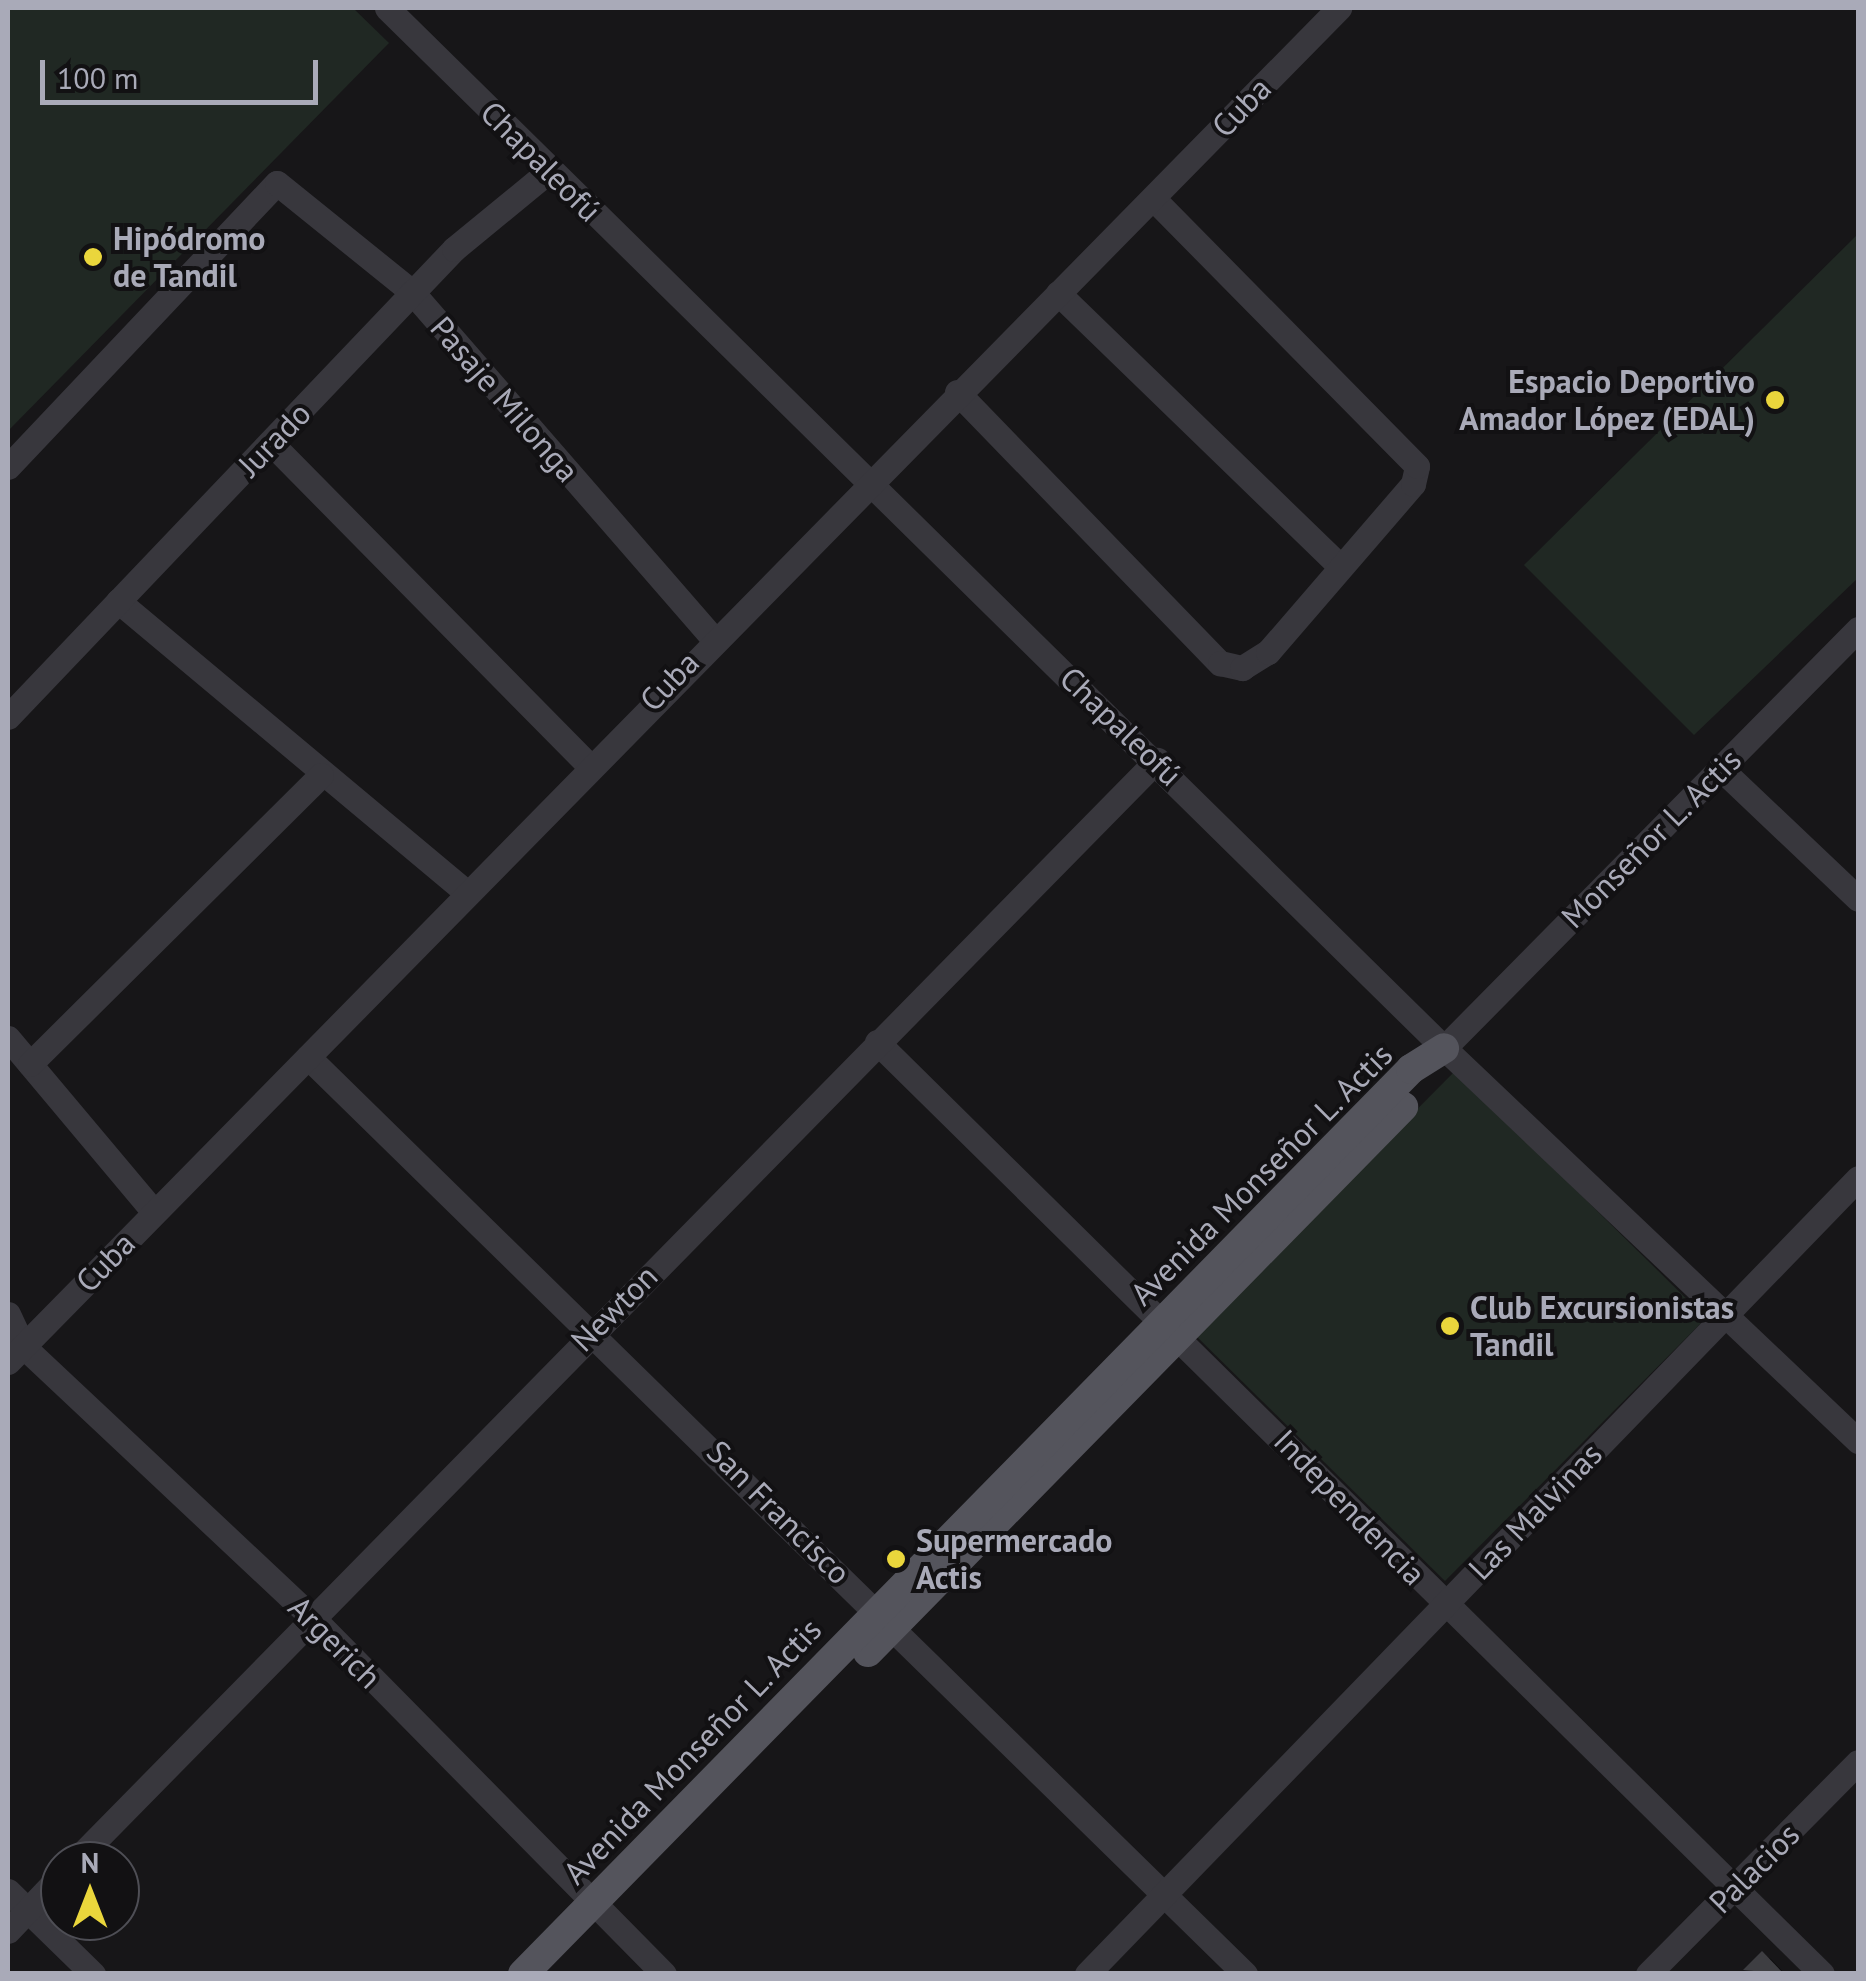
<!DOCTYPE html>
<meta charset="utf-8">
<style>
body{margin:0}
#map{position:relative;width:1866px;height:1981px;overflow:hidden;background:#171618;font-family:"PT Sans",sans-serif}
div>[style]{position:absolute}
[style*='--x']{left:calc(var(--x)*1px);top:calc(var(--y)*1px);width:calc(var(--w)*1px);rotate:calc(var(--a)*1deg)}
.green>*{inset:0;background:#202823}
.shadow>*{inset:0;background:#0007}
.building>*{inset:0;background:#3e3e42}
.minor>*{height:25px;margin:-12.5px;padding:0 12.5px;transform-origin:12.5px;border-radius:12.5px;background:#38373d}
.major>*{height:30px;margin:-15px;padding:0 15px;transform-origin:15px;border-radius:15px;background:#54545c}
.dots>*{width:28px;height:28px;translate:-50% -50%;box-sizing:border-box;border:5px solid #121113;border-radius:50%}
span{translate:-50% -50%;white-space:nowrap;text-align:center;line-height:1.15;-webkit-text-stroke:8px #121113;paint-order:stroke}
.street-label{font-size:32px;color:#a9aab8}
.poi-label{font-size:32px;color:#a9aab8;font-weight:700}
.left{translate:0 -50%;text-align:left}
.right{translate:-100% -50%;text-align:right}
.frame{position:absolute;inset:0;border:10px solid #a9aab8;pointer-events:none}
.north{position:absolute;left:40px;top:1841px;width:100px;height:100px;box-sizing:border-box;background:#121113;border:2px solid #4e4e55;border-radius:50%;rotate:0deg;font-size:28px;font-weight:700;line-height:40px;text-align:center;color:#a9aab8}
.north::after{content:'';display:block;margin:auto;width:35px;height:45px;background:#ead63c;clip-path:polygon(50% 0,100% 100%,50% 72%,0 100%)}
.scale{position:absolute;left:40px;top:60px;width:278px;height:45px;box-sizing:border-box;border:5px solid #a9aab8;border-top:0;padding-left:12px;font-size:30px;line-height:35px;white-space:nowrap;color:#a9aab8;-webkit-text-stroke:8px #121113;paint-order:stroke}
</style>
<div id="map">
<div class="green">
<div style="clip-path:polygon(8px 8px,353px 8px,389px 43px,8px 431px)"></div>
<div style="clip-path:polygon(1858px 234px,1858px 578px,1694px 735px,1524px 565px)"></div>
<div style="clip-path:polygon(1455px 1071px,1706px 1318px,1445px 1581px,1194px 1334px)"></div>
</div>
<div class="shadow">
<div style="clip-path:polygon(1762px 1954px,1771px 1959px,1785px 1974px,1749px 1974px)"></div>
</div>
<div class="building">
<div style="clip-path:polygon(1762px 1951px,1784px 1974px,1743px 1970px)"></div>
</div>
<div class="minor">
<div style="--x:387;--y:8;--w:1483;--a:44.54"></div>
<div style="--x:1444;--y:1048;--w:571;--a:43.51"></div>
<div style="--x:1058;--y:293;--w:392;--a:44.1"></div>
<div style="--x:957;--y:392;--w:378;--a:45.9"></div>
<div style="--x:1220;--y:663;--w:23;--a:13"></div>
<div style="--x:1242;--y:668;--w:31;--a:-32"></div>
<div style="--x:1268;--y:652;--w:222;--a:-49.2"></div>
<div style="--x:1413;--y:484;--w:18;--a:-77"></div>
<div style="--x:1417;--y:466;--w:376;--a:-134.6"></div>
<div style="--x:271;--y:443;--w:453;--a:45.4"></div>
<div style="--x:8;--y:467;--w:391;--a:-46.6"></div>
<div style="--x:277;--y:183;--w:174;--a:38.9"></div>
<div style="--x:412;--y:292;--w:457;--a:49"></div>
<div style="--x:118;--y:601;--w:455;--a:39.9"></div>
<div style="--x:8;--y:717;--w:646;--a:-46.38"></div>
<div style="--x:454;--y:249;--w:123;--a:-39.4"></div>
<div style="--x:1720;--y:768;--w:190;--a:43.5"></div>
<div style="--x:8;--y:1038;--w:227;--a:50"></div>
<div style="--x:877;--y:1042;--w:1327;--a:44.6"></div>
<div style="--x:1444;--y:1048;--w:589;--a:-45.34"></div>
<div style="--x:308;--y:1057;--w:1311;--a:44.38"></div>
<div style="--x:30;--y:1064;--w:410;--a:-44.8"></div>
<div style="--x:8;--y:1314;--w:35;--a:65"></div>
<div style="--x:23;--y:1346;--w:396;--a:43.2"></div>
<div style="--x:312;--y:1617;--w:501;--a:45.4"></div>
<div style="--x:8;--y:1362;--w:1899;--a:-45.49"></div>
<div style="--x:75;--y:1861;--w:1544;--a:-45.5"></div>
<div style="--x:8;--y:1891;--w:119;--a:44.3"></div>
<div style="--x:8;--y:1931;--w:76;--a:-46.6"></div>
<div style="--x:1087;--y:1974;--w:1108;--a:-45.91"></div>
<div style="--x:1648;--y:1974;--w:298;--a:-45.3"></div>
</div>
<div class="major">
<div style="--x:868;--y:1652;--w:764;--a:-45.53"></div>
<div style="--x:523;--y:1974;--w:1268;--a:-45.54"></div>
<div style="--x:1411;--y:1069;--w:39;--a:-32"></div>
</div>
<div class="dots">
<div style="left:93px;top:257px;background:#ead63c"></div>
<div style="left:1775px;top:400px;background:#ead63c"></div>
<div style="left:1450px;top:1326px;background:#ead63c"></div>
<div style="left:896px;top:1559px;background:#ead63c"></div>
</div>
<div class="street-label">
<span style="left:1241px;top:107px;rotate:-46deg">Cuba</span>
<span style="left:541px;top:161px;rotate:45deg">Chapaleofú</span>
<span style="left:505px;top:399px;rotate:49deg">Pasaje Milonga</span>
<span style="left:274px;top:439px;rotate:-46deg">Jurado</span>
<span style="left:669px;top:681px;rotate:-46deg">Cuba</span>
<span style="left:1121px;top:726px;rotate:44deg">Chapaleofú</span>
<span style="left:1651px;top:838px;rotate:-45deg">Monseñor L. Actis</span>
<span style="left:1261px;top:1174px;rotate:-45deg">Avenida Monseñor L. Actis</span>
<span style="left:105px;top:1262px;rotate:-46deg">Cuba</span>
<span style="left:614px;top:1308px;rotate:-45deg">Newton</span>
<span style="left:1350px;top:1507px;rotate:46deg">Independencia</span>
<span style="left:1535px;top:1511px;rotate:-46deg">Las Malvinas</span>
<span style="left:779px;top:1512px;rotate:45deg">San Francisco</span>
<span style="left:335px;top:1642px;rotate:45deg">Argerich</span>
<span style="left:692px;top:1751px;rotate:-46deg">Avenida Monseñor L. Actis</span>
<span style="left:1754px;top:1868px;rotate:-45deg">Palacios</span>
</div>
<div class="poi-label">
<span class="left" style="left:113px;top:257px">Hipódromo<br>de Tandil</span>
<span class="right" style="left:1755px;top:400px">Espacio Deportivo<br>Amador López (EDAL)</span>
<span class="left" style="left:1470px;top:1326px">Club Excursionistas<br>Tandil</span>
<span class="left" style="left:916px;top:1559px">Supermercado<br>Actis</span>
</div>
<div class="frame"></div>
<div class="north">N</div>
<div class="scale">100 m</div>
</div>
